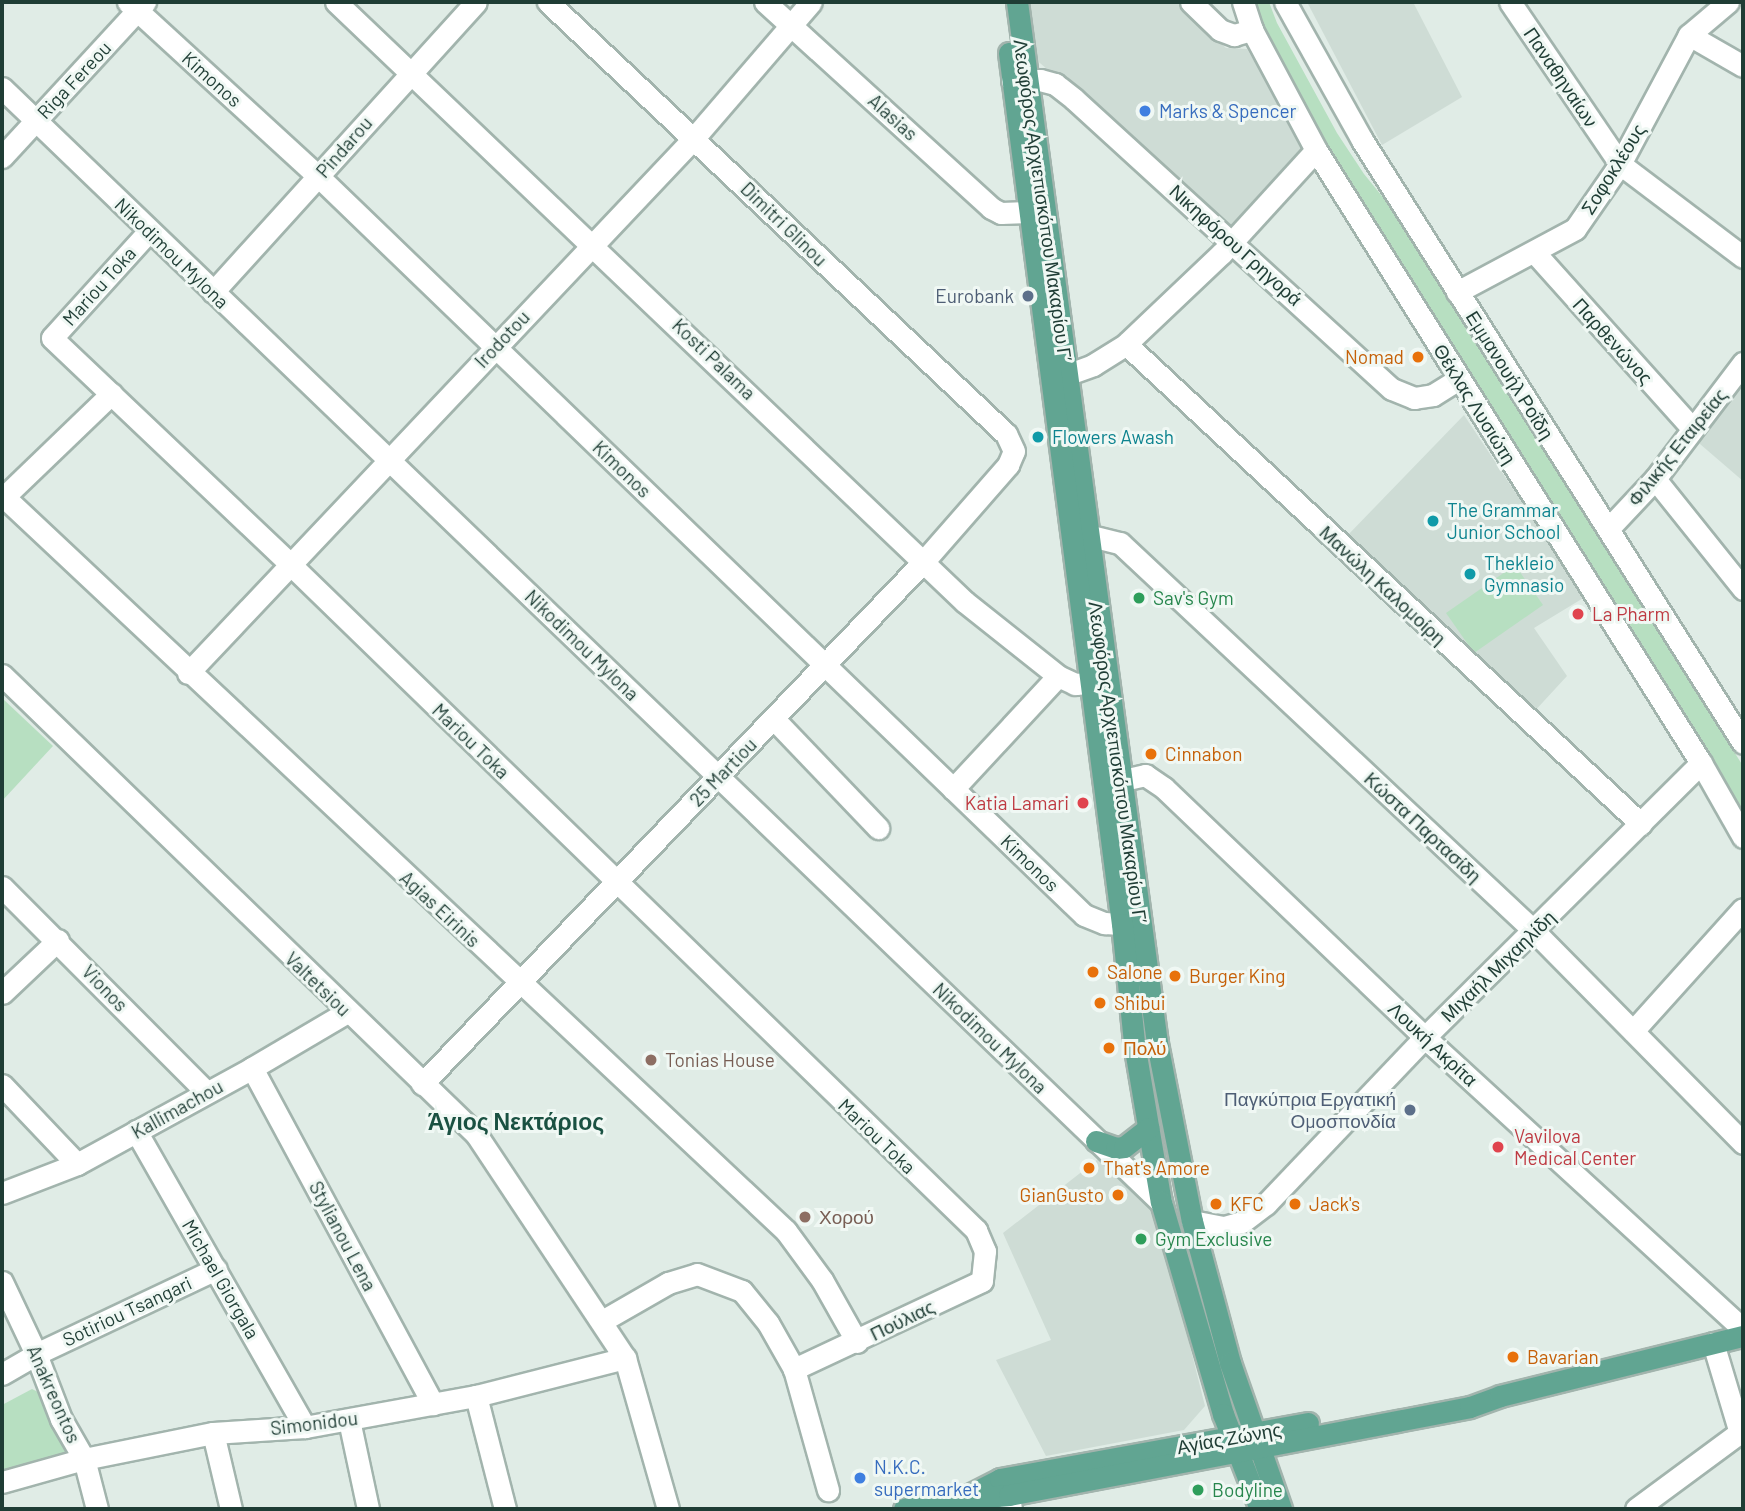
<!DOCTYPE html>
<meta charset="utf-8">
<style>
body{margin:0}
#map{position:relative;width:1745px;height:1511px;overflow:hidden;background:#e0ece6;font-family:Barlow,sans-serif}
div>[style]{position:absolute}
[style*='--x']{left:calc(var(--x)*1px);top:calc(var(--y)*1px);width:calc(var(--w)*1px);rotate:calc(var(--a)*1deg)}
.built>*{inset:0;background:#cedcd5}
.green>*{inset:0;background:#b7dfc1}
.roads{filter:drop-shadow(2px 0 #a2b4ad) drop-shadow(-2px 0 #a2b4ad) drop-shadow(0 2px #a2b4ad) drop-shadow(0 -2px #a2b4ad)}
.minor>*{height:21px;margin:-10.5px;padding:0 10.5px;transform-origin:10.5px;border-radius:10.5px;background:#fff}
.major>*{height:21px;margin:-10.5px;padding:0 10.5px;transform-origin:10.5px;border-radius:10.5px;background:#61a592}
.dots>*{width:19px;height:19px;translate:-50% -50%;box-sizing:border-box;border:4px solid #f0f8f4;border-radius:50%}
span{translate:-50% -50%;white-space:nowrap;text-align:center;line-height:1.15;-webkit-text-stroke:6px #f0f8f4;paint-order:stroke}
.street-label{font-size:19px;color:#1f3d35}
.shop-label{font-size:19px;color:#366cbe}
.left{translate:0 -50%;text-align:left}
.service-label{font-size:19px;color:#4e5e75}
.right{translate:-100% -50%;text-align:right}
.food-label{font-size:19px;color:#c56008}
.culture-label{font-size:19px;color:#0d838f}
.leisure-label{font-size:19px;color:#27864d}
.health-label{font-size:19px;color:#be3a42}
.education-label{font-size:19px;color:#785e54}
.quarter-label{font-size:23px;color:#1a5142;font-weight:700}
.frame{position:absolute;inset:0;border:4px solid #1f3d35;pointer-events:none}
</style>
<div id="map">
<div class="built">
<div style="clip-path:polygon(1028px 2px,1177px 2px,1226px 48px,1247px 49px,1306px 149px,1232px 226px,1034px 58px)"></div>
<div style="clip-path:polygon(1307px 2px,1413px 2px,1462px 97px,1382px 145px)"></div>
<div style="clip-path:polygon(1743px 374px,1743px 481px,1693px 438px)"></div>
<div style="clip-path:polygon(1464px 415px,1585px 597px,1534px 628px,1567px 676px,1532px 714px,1346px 537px)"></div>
<div style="clip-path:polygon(1102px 1156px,1156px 1211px,1205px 1406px,1184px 1430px,1046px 1456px,996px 1360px,1051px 1340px,1003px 1233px)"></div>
</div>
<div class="green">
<div style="clip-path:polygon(1254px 2px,1269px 2px,1277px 23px,1337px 133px,1364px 174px,1399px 217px,1743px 766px,1743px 817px,1290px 90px,1265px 35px)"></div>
<div style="clip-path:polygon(1515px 565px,1543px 605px,1474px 653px,1446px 613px)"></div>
<div style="clip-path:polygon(2px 698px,53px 746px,2px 801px)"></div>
<div style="clip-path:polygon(32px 1389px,46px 1396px,65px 1445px,65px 1453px,61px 1459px,2px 1478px,2px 1405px)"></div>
</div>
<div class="roads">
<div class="minor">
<div style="--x:128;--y:2;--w:258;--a:42.5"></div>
<div style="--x:318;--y:176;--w:1064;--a:43.97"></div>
<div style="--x:1084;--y:915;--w:22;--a:22"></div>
<div style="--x:1104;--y:923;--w:18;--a:3"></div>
<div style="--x:336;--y:2;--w:869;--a:43.65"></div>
<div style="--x:965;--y:602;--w:119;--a:38.5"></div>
<div style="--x:1058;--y:676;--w:19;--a:25"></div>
<div style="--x:1075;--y:684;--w:33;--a:-5"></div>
<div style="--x:765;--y:2;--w:306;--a:42.3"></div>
<div style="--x:991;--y:208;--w:11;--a:27"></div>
<div style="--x:1001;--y:213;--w:27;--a:-2"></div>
<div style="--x:1191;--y:2;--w:40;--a:44"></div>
<div style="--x:1220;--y:30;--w:15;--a:20"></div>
<div style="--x:1234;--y:35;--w:19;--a:-16"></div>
<div style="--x:1243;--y:2;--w:29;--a:72"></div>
<div style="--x:1252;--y:30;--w:136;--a:61.9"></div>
<div style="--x:1316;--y:150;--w:724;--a:57.87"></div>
<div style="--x:1701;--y:763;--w:85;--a:60.4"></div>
<div style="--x:1285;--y:2;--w:158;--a:60.8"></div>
<div style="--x:1362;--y:140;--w:713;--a:57.71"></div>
<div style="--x:1510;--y:2;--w:196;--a:55.8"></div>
<div style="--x:1620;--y:164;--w:154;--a:37.1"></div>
<div style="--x:1689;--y:35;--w:62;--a:29.9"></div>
<div style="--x:1012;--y:81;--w:28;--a:-2"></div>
<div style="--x:1040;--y:80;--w:16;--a:15"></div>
<div style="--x:1055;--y:84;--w:24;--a:38"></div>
<div style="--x:1074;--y:99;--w:430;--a:42.4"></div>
<div style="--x:1392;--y:389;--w:24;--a:22"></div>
<div style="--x:1414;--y:398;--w:19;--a:-9"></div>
<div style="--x:1433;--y:395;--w:31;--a:-32"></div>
<div style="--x:2;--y:88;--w:1608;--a:43.87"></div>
<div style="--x:2;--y:157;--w:211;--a:-47.3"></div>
<div style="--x:149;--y:231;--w:144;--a:132.2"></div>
<div style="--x:52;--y:338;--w:330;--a:43.5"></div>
<div style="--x:291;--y:565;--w:955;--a:44.15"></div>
<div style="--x:976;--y:1230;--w:23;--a:67"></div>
<div style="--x:985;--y:1251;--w:30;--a:96"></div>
<div style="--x:982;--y:1281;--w:208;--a:154.9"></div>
<div style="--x:1535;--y:253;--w:235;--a:48.1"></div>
<div style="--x:213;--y:292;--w:391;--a:-47.8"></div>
<div style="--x:1457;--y:292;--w:134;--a:-28.1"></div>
<div style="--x:1575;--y:229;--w:79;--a:-55.3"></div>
<div style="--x:1620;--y:164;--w:146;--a:-61.9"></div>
<div style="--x:1689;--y:35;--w:51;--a:-40.2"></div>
<div style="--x:1126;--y:344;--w:704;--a:42.99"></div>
<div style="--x:1066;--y:375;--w:29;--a:-20"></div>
<div style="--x:1093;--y:365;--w:39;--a:-32"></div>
<div style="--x:1126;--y:344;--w:132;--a:-43.5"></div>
<div style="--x:1222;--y:253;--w:139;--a:-47.6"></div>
<div style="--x:1655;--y:479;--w:141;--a:51.3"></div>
<div style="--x:2;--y:495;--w:1075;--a:43.19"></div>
<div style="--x:786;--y:1231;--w:61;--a:53.7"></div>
<div style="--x:822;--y:1280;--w:71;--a:60.6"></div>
<div style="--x:4;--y:497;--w:149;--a:-43.9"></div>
<div style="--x:1608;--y:529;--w:69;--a:-46.8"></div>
<div style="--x:1655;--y:479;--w:146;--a:-52.8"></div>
<div style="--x:1087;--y:535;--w:34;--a:14"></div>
<div style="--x:1120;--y:543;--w:567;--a:43.14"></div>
<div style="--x:1534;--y:931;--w:298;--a:45.4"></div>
<div style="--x:188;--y:673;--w:736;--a:-46.6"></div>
<div style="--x:694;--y:138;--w:179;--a:-49.3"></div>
<div style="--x:2;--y:675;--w:660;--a:44.08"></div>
<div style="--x:476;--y:1134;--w:269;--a:56.4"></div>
<div style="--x:625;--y:1358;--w:157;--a:74.1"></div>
<div style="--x:774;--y:719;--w:151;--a:46.3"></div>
<div style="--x:1119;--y:781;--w:27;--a:-13"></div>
<div style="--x:1145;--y:775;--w:23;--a:34"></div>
<div style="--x:1164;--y:788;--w:372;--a:43.7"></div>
<div style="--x:1433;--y:1045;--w:420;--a:42.5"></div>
<div style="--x:953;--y:789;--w:154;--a:-47.1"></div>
<div style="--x:2;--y:887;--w:289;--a:45.1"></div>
<div style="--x:2;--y:993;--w:77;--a:-43.4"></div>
<div style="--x:1633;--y:1031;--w:164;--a:-48"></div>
<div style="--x:252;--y:1068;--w:382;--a:61.7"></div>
<div style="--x:422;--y:1084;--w:725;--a:-46.17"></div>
<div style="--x:924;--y:561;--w:128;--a:-48.8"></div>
<div style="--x:1008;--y:465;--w:15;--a:-67"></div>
<div style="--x:1014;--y:451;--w:19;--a:-115"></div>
<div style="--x:1006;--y:434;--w:630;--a:-136.67"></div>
<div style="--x:2;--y:1085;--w:109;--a:46.5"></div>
<div style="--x:136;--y:1131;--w:341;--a:60.3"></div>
<div style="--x:2;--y:1193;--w:80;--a:-21.1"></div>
<div style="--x:77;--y:1164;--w:200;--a:-28.7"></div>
<div style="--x:252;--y:1068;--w:110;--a:-30.5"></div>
<div style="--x:1192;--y:1221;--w:33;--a:11"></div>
<div style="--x:1224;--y:1227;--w:19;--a:-16"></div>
<div style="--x:1242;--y:1222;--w:30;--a:-37"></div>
<div style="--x:1266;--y:1204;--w:231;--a:-46.4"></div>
<div style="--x:1425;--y:1037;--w:389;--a:-44.8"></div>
<div style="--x:2;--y:1282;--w:80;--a:64.7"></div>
<div style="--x:36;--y:1354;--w:70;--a:69"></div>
<div style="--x:61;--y:1419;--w:46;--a:60.1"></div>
<div style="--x:84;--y:1459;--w:52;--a:75.4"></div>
<div style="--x:602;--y:1321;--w:76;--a:-29.9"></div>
<div style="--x:668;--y:1283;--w:30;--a:-17"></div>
<div style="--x:697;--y:1274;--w:48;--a:20.7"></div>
<div style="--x:742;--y:1291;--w:41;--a:50.9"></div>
<div style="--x:768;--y:1323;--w:53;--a:60.5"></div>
<div style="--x:794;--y:1369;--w:126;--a:74.3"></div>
<div style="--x:1713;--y:1343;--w:94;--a:73.3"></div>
<div style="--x:2;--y:1374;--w:39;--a:-30"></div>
<div style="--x:36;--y:1354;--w:199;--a:-25.3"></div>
<div style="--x:476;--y:1396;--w:117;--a:75.6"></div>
<div style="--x:349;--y:1420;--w:91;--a:77.9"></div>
<div style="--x:213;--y:1433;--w:78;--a:76.7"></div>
<div style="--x:2;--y:1482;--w:85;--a:-15.7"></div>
<div style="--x:84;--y:1459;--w:132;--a:-11.4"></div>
<div style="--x:213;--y:1433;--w:92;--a:-3.7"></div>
<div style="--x:305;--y:1427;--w:174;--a:-10.3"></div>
<div style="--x:476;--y:1396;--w:154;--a:-14.3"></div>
<div style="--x:1009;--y:1495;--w:14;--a:82"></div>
<div style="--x:1636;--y:1509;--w:133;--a:-36.4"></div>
</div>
<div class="major">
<div style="--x:1017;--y:2;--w:1050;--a:82.34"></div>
<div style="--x:1157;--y:1043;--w:181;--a:78.9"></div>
<div style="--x:1192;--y:1221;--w:147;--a:75"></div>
<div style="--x:1230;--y:1363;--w:155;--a:70.7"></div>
<div style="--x:1009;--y:53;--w:878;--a:82.61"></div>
<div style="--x:1122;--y:924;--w:120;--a:84.2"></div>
<div style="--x:1134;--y:1043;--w:161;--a:80.4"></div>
<div style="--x:1161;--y:1202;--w:221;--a:73.7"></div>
<div style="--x:1223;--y:1414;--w:102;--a:68.7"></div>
<div style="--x:1096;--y:1141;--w:21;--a:19"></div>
<div style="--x:1116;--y:1148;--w:8;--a:-7"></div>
<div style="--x:1124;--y:1147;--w:31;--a:-38"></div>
<div style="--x:971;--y:1494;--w:33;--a:-27"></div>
<div style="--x:1000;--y:1479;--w:313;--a:-10.3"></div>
<div style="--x:904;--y:1509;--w:35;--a:-13"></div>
<div style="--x:938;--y:1501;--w:71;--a:-4.8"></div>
<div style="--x:1009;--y:1495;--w:469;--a:-10.8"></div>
<div style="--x:1470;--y:1407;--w:32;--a:-20"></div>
<div style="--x:1500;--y:1396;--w:250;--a:-13.9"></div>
</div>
</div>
<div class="dots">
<div style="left:1145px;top:111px;background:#3f7fe0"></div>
<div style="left:1028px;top:296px;background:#5c6f8a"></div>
<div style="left:1418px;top:357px;background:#e8710a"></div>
<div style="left:1038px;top:437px;background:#0f9aa8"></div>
<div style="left:1433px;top:521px;background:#0f9aa8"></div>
<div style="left:1470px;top:574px;background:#0f9aa8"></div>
<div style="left:1139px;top:598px;background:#2e9e5b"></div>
<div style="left:1578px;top:614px;background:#e0444e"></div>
<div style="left:1151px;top:754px;background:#e8710a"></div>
<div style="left:1083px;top:803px;background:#e0444e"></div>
<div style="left:1093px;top:972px;background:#e8710a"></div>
<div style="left:1175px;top:976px;background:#e8710a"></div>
<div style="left:1100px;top:1003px;background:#e8710a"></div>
<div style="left:1109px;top:1048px;background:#e8710a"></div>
<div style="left:651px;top:1060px;background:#8d6e63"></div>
<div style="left:1410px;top:1110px;background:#5c6f8a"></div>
<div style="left:1498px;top:1147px;background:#e0444e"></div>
<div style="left:1089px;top:1168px;background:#e8710a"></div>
<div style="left:1118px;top:1195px;background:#e8710a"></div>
<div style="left:1216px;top:1204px;background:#e8710a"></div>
<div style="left:1295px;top:1204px;background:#e8710a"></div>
<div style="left:805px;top:1217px;background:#8d6e63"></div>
<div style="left:1141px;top:1239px;background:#2e9e5b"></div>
<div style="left:1513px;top:1357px;background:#e8710a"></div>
<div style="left:860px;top:1478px;background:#3f7fe0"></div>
<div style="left:1198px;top:1490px;background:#2e9e5b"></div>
</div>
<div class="street-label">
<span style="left:1561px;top:77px;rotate:56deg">Παναθηναίων</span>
<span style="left:212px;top:79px;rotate:42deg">Kimonos</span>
<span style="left:74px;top:80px;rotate:-47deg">Riga Fereou</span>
<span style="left:893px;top:117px;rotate:42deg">Alasias</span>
<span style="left:344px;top:147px;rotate:-49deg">Pindarou</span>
<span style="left:1613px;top:169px;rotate:-58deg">Σοφοκλέους</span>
<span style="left:1043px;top:200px;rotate:82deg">Λεωφόρος Αρχιεπισκόπου Μακαρίου Γ’</span>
<span style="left:784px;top:224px;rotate:44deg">Dimitri Glinou</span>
<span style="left:1236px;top:245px;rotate:42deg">Νικηφόρου Γρηγορά</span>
<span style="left:172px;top:253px;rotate:44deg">Nikodimou Mylona</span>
<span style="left:99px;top:286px;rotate:-48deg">Mariou Toka</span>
<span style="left:502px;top:339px;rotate:-47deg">Irodotou</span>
<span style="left:1613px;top:341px;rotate:48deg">Παρθενώνος</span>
<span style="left:714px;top:359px;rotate:44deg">Kosti Palama</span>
<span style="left:1510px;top:375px;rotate:58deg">Εμμανουήλ Ροΐδη</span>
<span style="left:1475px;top:404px;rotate:58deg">Θέκλας Λυσιώτη</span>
<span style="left:1677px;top:447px;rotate:-51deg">Φιλικής Εταιρείας</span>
<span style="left:622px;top:469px;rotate:44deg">Kimonos</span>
<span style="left:1383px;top:585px;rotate:43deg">Μανώλη Καλομοίρη</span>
<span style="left:582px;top:645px;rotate:44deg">Nikodimou Mylona</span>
<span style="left:471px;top:741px;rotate:44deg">Mariou Toka</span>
<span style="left:1118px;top:762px;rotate:82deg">Λεωφόρος Αρχιεπισκόπου Μακαρίου Γ’</span>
<span style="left:723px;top:772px;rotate:-46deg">25 Martiou</span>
<span style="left:1423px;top:827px;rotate:43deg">Κώστα Παρτασίδη</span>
<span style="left:1030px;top:863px;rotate:44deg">Kimonos</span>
<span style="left:440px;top:909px;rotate:43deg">Agias Eirinis</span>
<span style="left:1498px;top:966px;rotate:-44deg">Μιχαήλ Μιχαηλίδη</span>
<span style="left:318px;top:984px;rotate:44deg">Valtetsiou</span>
<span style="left:105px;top:988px;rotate:46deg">Vionos</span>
<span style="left:990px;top:1038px;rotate:44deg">Nikodimou Mylona</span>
<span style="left:1433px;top:1044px;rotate:43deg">Λουκή Ακρίτα</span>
<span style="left:177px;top:1109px;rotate:-29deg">Kallimachou</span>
<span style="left:877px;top:1136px;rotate:44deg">Mariou Toka</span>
<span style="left:343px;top:1236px;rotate:62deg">Stylianou Lena</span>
<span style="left:221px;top:1279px;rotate:60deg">Michael Giorgala</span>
<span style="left:127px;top:1311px;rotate:-25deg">Sotiriou Tsangari</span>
<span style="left:902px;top:1320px;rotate:-26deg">Πούλιας</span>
<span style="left:54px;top:1394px;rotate:66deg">Anakreontos</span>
<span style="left:314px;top:1423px;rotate:-7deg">Simonidou</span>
<span style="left:1229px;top:1438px;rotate:-10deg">Αγίας Ζώνης</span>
</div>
<div class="shop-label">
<span class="left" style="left:1159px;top:111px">Marks &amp; Spencer</span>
<span class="left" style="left:874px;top:1478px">N.K.C.<br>supermarket</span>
</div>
<div class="service-label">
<span class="right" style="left:1014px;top:296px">Eurobank</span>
<span class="right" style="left:1396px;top:1110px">Παγκύπρια Εργατική<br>Ομοσπονδία</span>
</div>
<div class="food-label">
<span class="right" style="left:1404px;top:357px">Nomad</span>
<span class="left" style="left:1165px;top:754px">Cinnabon</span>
<span class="left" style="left:1107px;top:972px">Salone</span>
<span class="left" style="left:1189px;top:976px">Burger King</span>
<span class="left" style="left:1114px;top:1003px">Shibui</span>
<span class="left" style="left:1123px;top:1048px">Πολύ</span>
<span class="left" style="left:1103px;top:1168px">That's Amore</span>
<span class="right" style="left:1104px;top:1195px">GianGusto</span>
<span class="left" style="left:1230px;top:1204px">KFC</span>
<span class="left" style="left:1309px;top:1204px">Jack's</span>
<span class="left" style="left:1527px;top:1357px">Bavarian</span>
</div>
<div class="culture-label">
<span class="left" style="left:1052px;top:437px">Flowers Awash</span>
<span class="left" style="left:1447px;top:521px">The Grammar<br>Junior School</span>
<span class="left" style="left:1484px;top:574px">Thekleio<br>Gymnasio</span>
</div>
<div class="leisure-label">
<span class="left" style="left:1153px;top:598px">Sav's Gym</span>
<span class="left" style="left:1155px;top:1239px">Gym Exclusive</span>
<span class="left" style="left:1212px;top:1490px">Bodyline</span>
</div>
<div class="health-label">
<span class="left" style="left:1592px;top:614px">La Pharm</span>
<span class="right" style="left:1069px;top:803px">Katia Lamari</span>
<span class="left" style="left:1514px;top:1147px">Vavilova<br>Medical Center</span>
</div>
<div class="education-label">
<span class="left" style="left:665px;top:1060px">Tonias House</span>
<span class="left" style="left:819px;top:1217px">Χορού</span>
</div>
<div class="quarter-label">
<span style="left:516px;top:1121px">Άγιος Νεκτάριος</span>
</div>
<div class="frame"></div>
</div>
